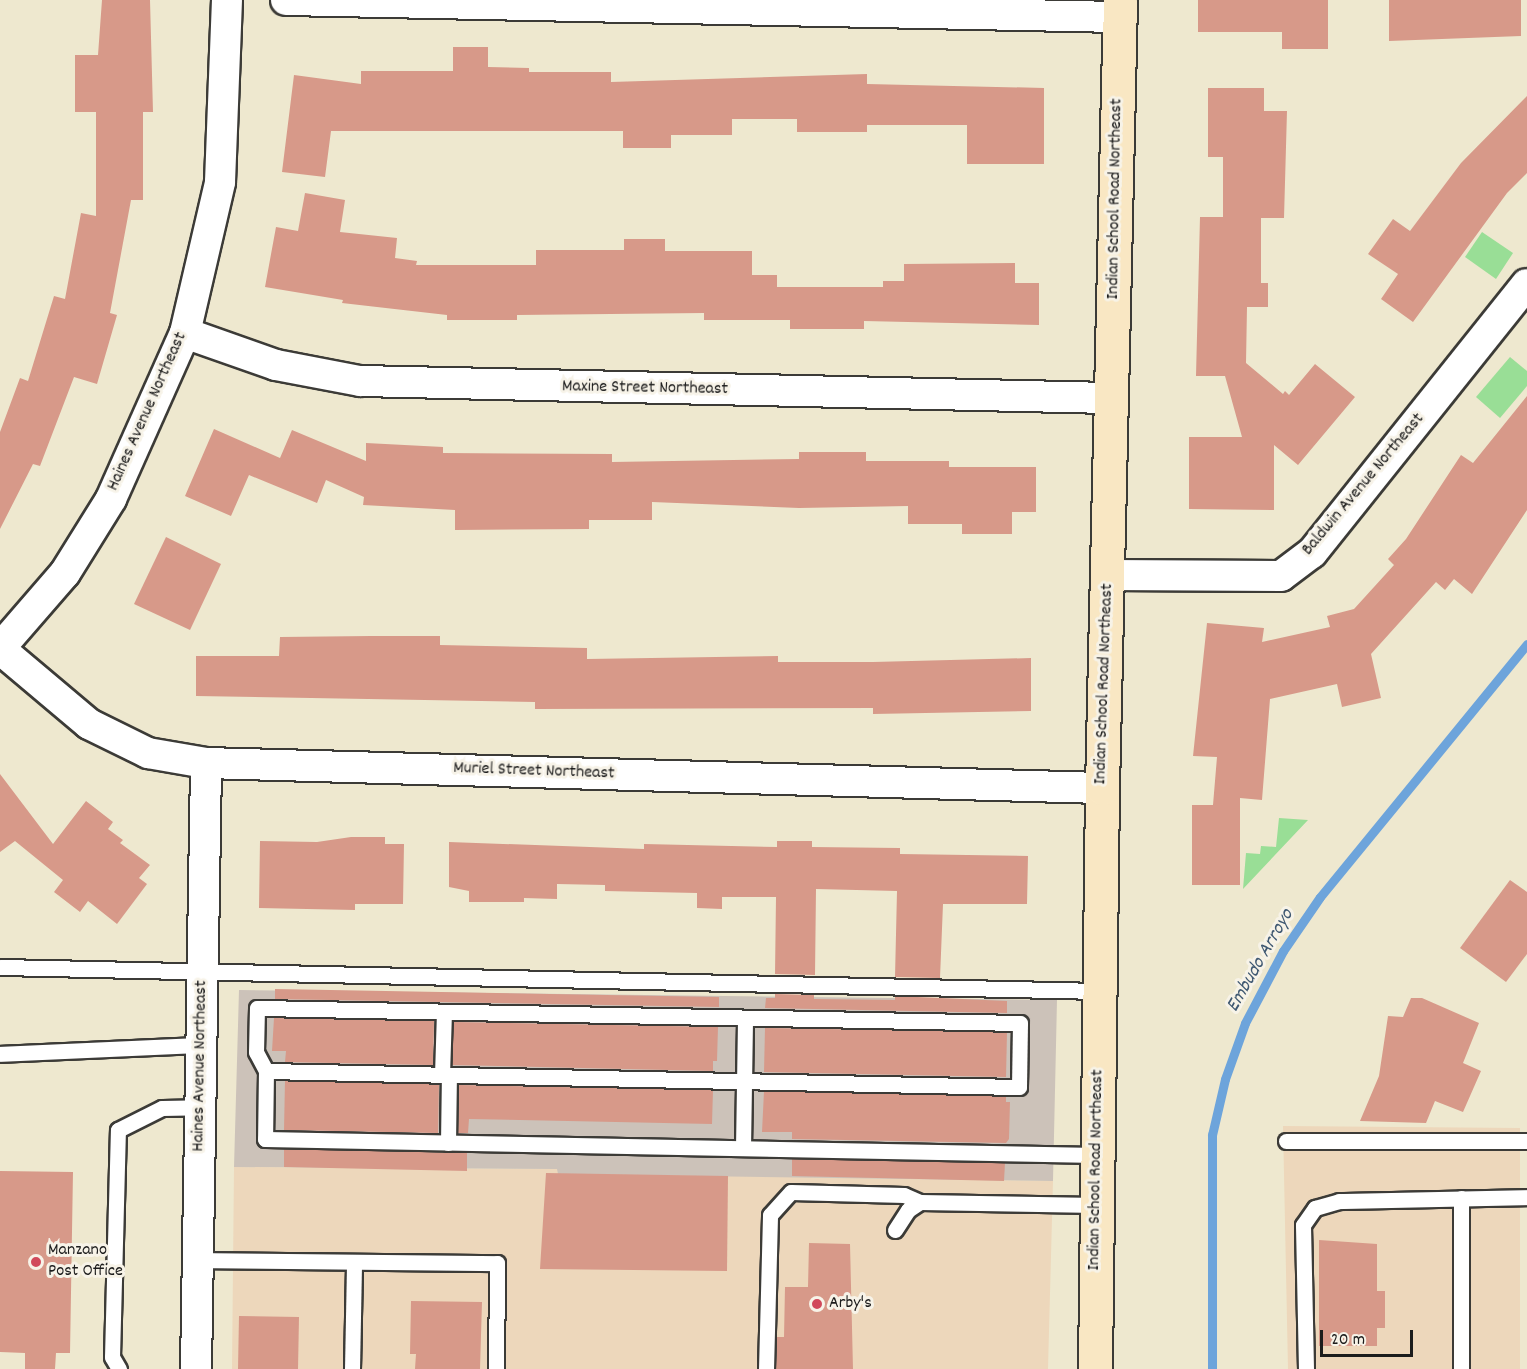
<!DOCTYPE html>
<style>
body{margin:0}
#map{position:relative;width:1527px;height:1369px;overflow:hidden;background:#eee8cf;font-family:Dekko,sans-serif}
div>[style]{position:absolute}
[style*='--x']{left:calc(var(--x)*1px);top:calc(var(--y)*1px);width:calc(var(--w)*1px);rotate:calc(var(--a)*1deg)}
.built>*{inset:0;background:#edd7bb}
.industrial>*{inset:0;background:#ccc2b9}
.green>*{inset:0;background:#99de96}
.stream>*{height:9px;margin:-4.5px;padding:0 4.5px;transform-origin:4.5px;border-radius:4.5px;background:#6da4db}
.building>*{inset:0;background:#d79989}
.roads{filter:drop-shadow(2px 0 #3c3b37) drop-shadow(-2px 0 #3c3b37) drop-shadow(0 2px #3c3b37) drop-shadow(0 -2px #3c3b37)}
.lane>*{height:15px;margin:-7.5px;padding:0 7.5px;transform-origin:7.5px;border-radius:7.5px;background:#fff}
.street>*{height:30px;margin:-15px;padding:0 15px;transform-origin:15px;border-radius:15px;background:#fff}
.secondary>*{height:33px;margin:-16.5px;padding:0 16.5px;transform-origin:16.5px;border-radius:16.5px;background:#f9e7c3}
.dots>*{width:16px;height:16px;translate:-50% -50%;box-sizing:border-box;border:3px solid #f7f3e8;border-radius:50%}
span{translate:-50% -50%;white-space:nowrap;text-align:center;line-height:1.15;-webkit-text-stroke:6px #f7f3e8;paint-order:stroke}
.street-label{font-size:18px;color:#1c1c1c}
.poi-label{font-size:18px;color:#1c1c1c}
.left{translate:0 -50%;text-align:left}
.water-label{font-size:20px;color:#405972;font-style:italic}
.scale{position:absolute;left:1320px;top:1330px;width:93px;height:27px;box-sizing:border-box;border:3px solid #1c1c1c;border-top:0;padding-left:8px;font-size:18px;line-height:21px;white-space:nowrap;color:#1c1c1c;-webkit-text-stroke:4px #f7f3e8;paint-order:stroke}
</style>
<div id="map">
<div class="built">
<div style="clip-path:polygon(1283px 1126px,1520px 1128px,1520px 1369px,1288px 1369px)"></div>
<div style="clip-path:polygon(234px 1167px,558px 1169px,558px 1173px,1053px 1181px,1048px 1369px,232px 1369px)"></div>
</div>
<div class="industrial">
<div style="clip-path:polygon(239px 990px,1057px 1000px,1053px 1181px,558px 1174px,557px 1169px,234px 1167px)"></div>
</div>
<div class="green">
<div style="clip-path:polygon(1482px 232px,1513px 253px,1496px 279px,1465px 257px)"></div>
<div style="clip-path:polygon(1510px 357px,1527px 371px,1527px 386px,1500px 418px,1476px 397px)"></div>
<div style="clip-path:polygon(1279px 818px,1308px 820px,1243px 889px,1246px 853px,1260px 854px,1261px 846px,1276px 847px)"></div>
</div>
<div class="stream">
<div style="--x:1212;--y:1369;--w:234;--a:-90"></div>
<div style="--x:1212;--y:1135;--w:57;--a:-76.9"></div>
<div style="--x:1225;--y:1079;--w:59;--a:-70.3"></div>
<div style="--x:1245;--y:1023;--w:81;--a:-62.2"></div>
<div style="--x:1283;--y:951;--w:65;--a:-55.6"></div>
<div style="--x:1320;--y:897;--w:327;--a:-50.7"></div>
</div>
<div class="building">
<div style="clip-path:polygon(102px 0,150px 0,153px 112px,143px 112px,143px 200px,131px 200px,110px 313px,117px 315px,97px 384px,74px 377px,40px 466px,33px 464px,0 529px,0 432px,20px 378px,28px 381px,54px 296px,65px 299px,81px 213px,96px 216px,96px 112px,75px 112px,75px 55px,98px 55px)"></div>
<div style="clip-path:polygon(1198px 0,1328px 0,1328px 49px,1282px 49px,1282px 32px,1198px 32px)"></div>
<div style="clip-path:polygon(1389px 0,1521px 0,1521px 36px,1389px 41px)"></div>
<div style="clip-path:polygon(453px 47px,488px 47px,488px 67px,529px 68px,529px 72px,611px 72px,611px 82px,867px 74px,867px 84px,1044px 88px,1044px 164px,967px 164px,967px 125px,867px 125px,867px 132px,797px 132px,797px 119px,732px 119px,732px 135px,671px 135px,671px 148px,623px 148px,623px 131px,331px 131px,325px 177px,282px 172px,294px 75px,361px 84px,361px 71px,453px 71px)"></div>
<div style="clip-path:polygon(1208px 88px,1264px 88px,1264px 111px,1287px 111px,1284px 218px,1261px 218px,1261px 283px,1268px 283px,1268px 307px,1247px 307px,1246px 363px,1283px 394px,1285px 391px,1289px 395px,1315px 364px,1355px 397px,1298px 465px,1274px 445px,1274px 510px,1189px 509px,1189px 437px,1242px 437px,1225px 376px,1196px 376px,1200px 217px,1223px 217px,1223px 157px,1208px 157px)"></div>
<div style="clip-path:polygon(1527px 96px,1527px 173px,1507px 193px,1413px 322px,1381px 299px,1398px 274px,1368px 254px,1393px 219px,1410px 231px,1461px 163px)"></div>
<div style="clip-path:polygon(305px 193px,345px 200px,340px 232px,397px 238px,395px 258px,417px 261px,416px 265px,536px 265px,536px 250px,624px 250px,624px 239px,665px 239px,665px 251px,752px 251px,752px 275px,777px 275px,777px 287px,883px 287px,883px 281px,904px 281px,904px 264px,1015px 263px,1015px 283px,1039px 283px,1039px 325px,864px 321px,864px 329px,790px 329px,790px 320px,704px 320px,704px 313px,517px 315px,517px 320px,447px 320px,447px 315px,342px 303px,343px 300px,265px 287px,276px 227px,298px 231px)"></div>
<div style="clip-path:polygon(1527px 396px,1527px 510px,1472px 594px,1454px 579px,1445px 590px,1436px 582px,1371px 654px,1381px 698px,1342px 707px,1337px 684px,1270px 699px,1262px 800px,1240px 798px,1240px 885px,1192px 885px,1192px 805px,1213px 805px,1217px 757px,1193px 756px,1207px 623px,1264px 628px,1262px 642px,1330px 627px,1327px 616px,1354px 609px,1394px 565px,1388px 559px,1406px 539px,1461px 455px,1473px 463px)"></div>
<div style="clip-path:polygon(214px 429px,280px 458px,292px 430px,366px 461px,366px 443px,443px 447px,443px 453px,612px 454px,612px 462px,799px 459px,799px 452px,866px 452px,866px 461px,949px 461px,949px 467px,1036px 467px,1036px 512px,1012px 512px,1012px 534px,962px 534px,962px 524px,908px 524px,908px 506px,799px 508px,652px 502px,652px 520px,589px 520px,589px 529px,455px 530px,455px 510px,363px 505px,364px 497px,326px 480px,317px 503px,249px 475px,231px 516px,185px 496px)"></div>
<div style="clip-path:polygon(166px 537px,221px 564px,190px 630px,134px 604px)"></div>
<div style="clip-path:polygon(371px 636px,440px 636px,440px 645px,587px 648px,587px 659px,778px 656px,778px 662px,873px 662px,1031px 658px,1031px 711px,873px 714px,873px 708px,535px 709px,535px 702px,196px 696px,196px 656px,279px 656px,280px 637px)"></div>
<div style="clip-path:polygon(0 774px,53px 844px,86px 801px,113px 822px,108px 829px,123px 840px,120px 843px,150px 865px,139px 878px,147px 884px,117px 924px,88px 901px,80px 912px,54px 892px,63px 880px,15px 841px,0 852px)"></div>
<div style="clip-path:polygon(351px 837px,385px 837px,385px 844px,404px 844px,403px 904px,355px 904px,355px 910px,259px 908px,260px 841px,317px 842px)"></div>
<div style="clip-path:polygon(777px 841px,812px 841px,812px 847px,900px 848px,900px 854px,1028px 856px,1027px 904px,943px 904px,940px 978px,895px 977px,897px 891px,816px 889px,815px 975px,775px 974px,776px 897px,722px 897px,722px 909px,697px 908px,697px 893px,605px 891px,605px 885px,557px 884px,557px 899px,524px 898px,524px 902px,469px 902px,469px 891px,449px 887px,449px 842px,644px 849px,644px 844px,777px 847px)"></div>
<div style="clip-path:polygon(1510px 880px,1527px 892px,1527px 954px,1506px 982px,1460px 948px)"></div>
<div style="clip-path:polygon(275px 989px,719px 997px,719px 1007px,275px 999px)"></div>
<div style="clip-path:polygon(775px 994px,814px 995px,814px 999px,895px 1000px,895px 996px,1007px 1001px,1007px 1013px,765px 1008px,766px 998px,775px 998px)"></div>
<div style="clip-path:polygon(1411px 998px,1422px 998px,1479px 1023px,1463px 1063px,1481px 1071px,1463px 1112px,1435px 1101px,1426px 1123px,1360px 1121px,1379px 1076px,1388px 1016px,1403px 1017px)"></div>
<div style="clip-path:polygon(274px 1018px,434px 1021px,433px 1065px,285px 1062px,286px 1051px,272px 1051px)"></div>
<div style="clip-path:polygon(453px 1022px,718px 1027px,717px 1061px,713px 1061px,713px 1071px,452px 1065px)"></div>
<div style="clip-path:polygon(765px 1028px,1007px 1032px,1006px 1077px,764px 1072px)"></div>
<div style="clip-path:polygon(285px 1081px,439px 1084px,438px 1133px,284px 1130px)"></div>
<div style="clip-path:polygon(459px 1085px,713px 1090px,712px 1124px,469px 1119px,468px 1133px,458px 1133px)"></div>
<div style="clip-path:polygon(764px 1091px,1006px 1096px,1006px 1102px,1010px 1102px,1009px 1139px,1006px 1143px,792px 1139px,792px 1132px,762px 1132px)"></div>
<div style="clip-path:polygon(284px 1149px,467px 1153px,467px 1171px,284px 1167px)"></div>
<div style="clip-path:polygon(792px 1159px,1005px 1163px,1004px 1181px,792px 1176px)"></div>
<div style="clip-path:polygon(0 1171px,73px 1172px,70px 1353px,56px 1353px,55px 1369px,25px 1369px,25px 1353px,0 1352px)"></div>
<div style="clip-path:polygon(546px 1173px,728px 1176px,727px 1271px,540px 1269px)"></div>
<div style="clip-path:polygon(1319px 1240px,1377px 1244px,1377px 1291px,1385px 1291px,1385px 1328px,1377px 1328px,1377px 1346px,1319px 1346px)"></div>
<div style="clip-path:polygon(809px 1243px,850px 1244px,853px 1369px,776px 1369px,777px 1337px,784px 1337px,785px 1287px,808px 1287px)"></div>
<div style="clip-path:polygon(411px 1301px,482px 1302px,480px 1369px,415px 1369px,416px 1354px,410px 1354px)"></div>
<div style="clip-path:polygon(239px 1316px,299px 1317px,298px 1369px,238px 1369px)"></div>
</div>
<div class="roads">
<div class="lane">
<div style="--x:0;--y:967;--w:1099;--a:1.25"></div>
<div style="--x:0;--y:1054;--w:202;--a:-2.6"></div>
<div style="--x:266;--y:1071;--w:753;--a:1.22"></div>
<div style="--x:1019;--y:1087;--w:64;--a:-89.1"></div>
<div style="--x:1020;--y:1023;--w:763;--a:-178.87"></div>
<div style="--x:257;--y:1008;--w:44;--a:91.3"></div>
<div style="--x:256;--y:1052;--w:21;--a:62"></div>
<div style="--x:266;--y:1071;--w:68;--a:90.8"></div>
<div style="--x:265;--y:1139;--w:832;--a:1.1"></div>
<div style="--x:442;--y:1075;--w:63;--a:-88.2"></div>
<div style="--x:1286;--y:1141;--w:241;--a:0"></div>
<div style="--x:448;--y:1143;--w:68;--a:-89.2"></div>
<div style="--x:743;--y:1148;--w:130;--a:-89.1"></div>
<div style="--x:1461;--y:1198;--w:171;--a:90"></div>
<div style="--x:895;--y:1230;--w:24;--a:-57"></div>
<div style="--x:908;--y:1210;--w:14;--a:-34"></div>
<div style="--x:198;--y:1260;--w:299;--a:0.6"></div>
<div style="--x:497;--y:1263;--w:106;--a:90.5"></div>
<div style="--x:119;--y:1369;--w:14;--a:-120"></div>
<div style="--x:112;--y:1357;--w:227;--a:-88.5"></div>
<div style="--x:118;--y:1130;--w:49;--a:-26.6"></div>
<div style="--x:162;--y:1108;--w:39;--a:-1"></div>
<div style="--x:352;--y:1369;--w:107;--a:-88.9"></div>
<div style="--x:766;--y:1369;--w:154;--a:-88.5"></div>
<div style="--x:770;--y:1215;--w:31;--a:-48"></div>
<div style="--x:791;--y:1192;--w:113;--a:1.5"></div>
<div style="--x:904;--y:1195;--w:17;--a:24"></div>
<div style="--x:920;--y:1202;--w:177;--a:1"></div>
<div style="--x:1306;--y:1369;--w:144;--a:-91.2"></div>
<div style="--x:1303;--y:1225;--w:21;--a:-55"></div>
<div style="--x:1315;--y:1208;--w:25;--a:-16"></div>
<div style="--x:1339;--y:1201;--w:188;--a:-1.2"></div>
</div>
<div class="street">
<div style="--x:286;--y:0;--w:833;--a:1.17"></div>
<div style="--x:185;--y:333;--w:96;--a:19.4"></div>
<div style="--x:276;--y:365;--w:86;--a:10.8"></div>
<div style="--x:360;--y:381;--w:752;--a:1.3"></div>
<div style="--x:1109;--y:575;--w:172;--a:0.3"></div>
<div style="--x:1281;--y:576;--w:39;--a:-37"></div>
<div style="--x:1312;--y:553;--w:344;--a:-51.4"></div>
<div style="--x:0;--y:648;--w:99;--a:-49.1"></div>
<div style="--x:65;--y:573;--w:87;--a:-58.1"></div>
<div style="--x:111;--y:499;--w:182;--a:-66"></div>
<div style="--x:185;--y:333;--w:155;--a:-76.9"></div>
<div style="--x:220;--y:182;--w:182;--a:-87.8"></div>
<div style="--x:0;--y:649;--w:116;--a:40.1"></div>
<div style="--x:89;--y:724;--w:66;--a:26.2"></div>
<div style="--x:148;--y:753;--w:59;--a:9.8"></div>
<div style="--x:206;--y:763;--w:896;--a:1.6"></div>
<div style="--x:196;--y:1369;--w:606;--a:-89.05"></div>
</div>
<div class="secondary">
<div style="--x:1095;--y:1369;--w:581;--a:-89.31"></div>
<div style="--x:1102;--y:788;--w:788;--a:-88.69"></div>
</div>
</div>
<div class="dots">
<div style="left:36px;top:1262px;background:#d1495b"></div>
<div style="left:817px;top:1304px;background:#d1495b"></div>
</div>
<div class="street-label">
<span style="left:1116px;top:199px;rotate:-89deg">Indian School Road Northeast</span>
<span style="left:645px;top:389px;rotate:1deg">Maxine Street Northeast</span>
<span style="left:148px;top:412px;rotate:-66deg">Haines Avenue Northeast</span>
<span style="left:1364px;top:485px;rotate:-50deg">Baldwin Avenue Northeast</span>
<span style="left:1105px;top:684px;rotate:-88deg">Indian School Road Northeast</span>
<span style="left:534px;top:772px;rotate:2deg">Muriel Street Northeast</span>
<span style="left:201px;top:1066px;rotate:-89deg">Haines Avenue Northeast</span>
<span style="left:1097px;top:1170px;rotate:-89deg">Indian School Road Northeast</span>
</div>
<div class="poi-label">
<span class="left" style="left:48px;top:1262px">Manzano<br>Post Office</span>
<span class="left" style="left:829px;top:1304px">Arby's</span>
</div>
<div class="water-label">
<span style="left:1261px;top:961px;rotate:-60deg">Embudo Arroyo</span>
</div>
<div class="scale">20 m</div>
</div>
